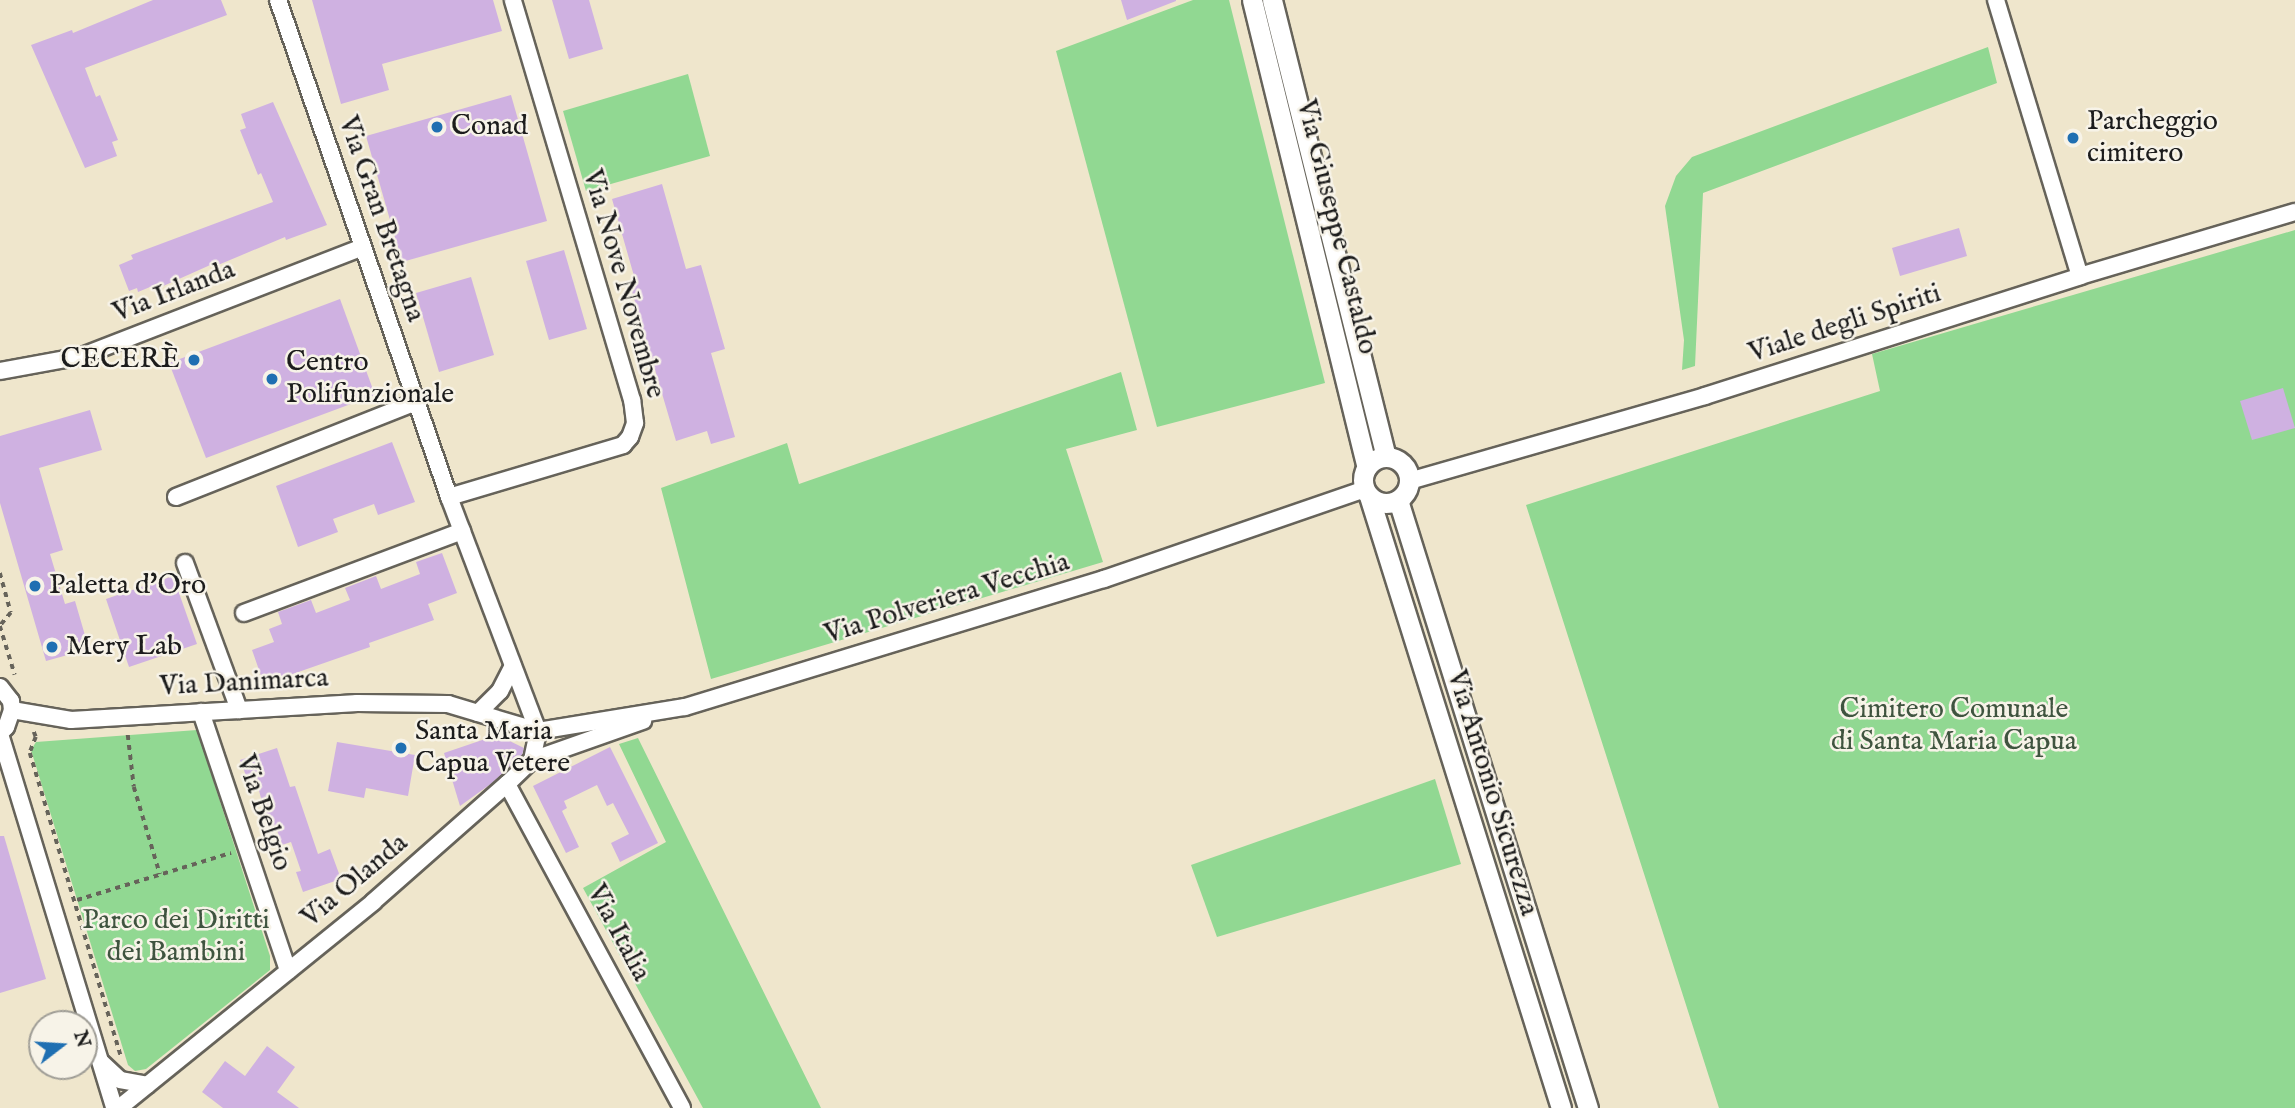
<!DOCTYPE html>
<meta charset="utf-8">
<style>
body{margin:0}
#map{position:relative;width:2295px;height:1108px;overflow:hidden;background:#efe6cc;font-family:"IM FELL English",serif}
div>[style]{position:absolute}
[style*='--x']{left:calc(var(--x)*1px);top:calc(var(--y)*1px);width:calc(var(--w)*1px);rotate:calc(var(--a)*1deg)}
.green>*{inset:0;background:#91d892}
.building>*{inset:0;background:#cfb1e1}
.path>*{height:3.5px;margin-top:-1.75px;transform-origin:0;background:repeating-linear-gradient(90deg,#66635a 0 5px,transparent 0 10px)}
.roads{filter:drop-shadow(2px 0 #66635a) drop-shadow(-2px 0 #66635a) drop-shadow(0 2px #66635a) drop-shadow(0 -2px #66635a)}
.minor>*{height:16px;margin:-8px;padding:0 8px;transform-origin:8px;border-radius:8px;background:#fff}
.tertiary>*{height:19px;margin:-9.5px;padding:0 9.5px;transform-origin:9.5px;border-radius:9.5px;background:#fff}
.tertiary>.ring{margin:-9.5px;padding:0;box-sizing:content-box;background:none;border:19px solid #fff;border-radius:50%}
.dots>*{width:19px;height:19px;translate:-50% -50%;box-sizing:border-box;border:4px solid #f7f3e8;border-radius:50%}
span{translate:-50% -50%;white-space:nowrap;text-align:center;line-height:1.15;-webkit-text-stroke:5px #f7f3e8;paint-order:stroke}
.poi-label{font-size:28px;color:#1c1c1c}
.left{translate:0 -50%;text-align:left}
.right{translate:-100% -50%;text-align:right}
.street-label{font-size:28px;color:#1c1c1c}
.park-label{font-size:28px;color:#3f543f}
.north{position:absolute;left:28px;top:1010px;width:70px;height:70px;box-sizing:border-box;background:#f7f3e8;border:2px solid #9f9d96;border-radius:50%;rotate:73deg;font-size:19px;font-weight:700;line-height:28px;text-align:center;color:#1c1c1c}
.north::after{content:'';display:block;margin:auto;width:24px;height:32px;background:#1f6fb2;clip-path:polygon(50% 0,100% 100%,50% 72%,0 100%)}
</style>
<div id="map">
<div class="green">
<div style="clip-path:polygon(1193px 0,1229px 0,1325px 383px,1157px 427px,1056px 51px)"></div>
<div style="clip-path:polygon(1988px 47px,1997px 83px,1703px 193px,1695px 366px,1682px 370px,1684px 340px,1665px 206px,1676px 176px,1692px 157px)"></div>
<div style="clip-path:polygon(688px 74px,710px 156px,586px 191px,563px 111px)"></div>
<div style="clip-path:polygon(2295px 230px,2295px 1108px,1719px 1108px,1526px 505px,1880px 391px,1872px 354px)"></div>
<div style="clip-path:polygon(1121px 372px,1137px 430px,1066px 449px,1103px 562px,711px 679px,661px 488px,787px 443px,799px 484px)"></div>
<div style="clip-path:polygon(197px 730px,270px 956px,270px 970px,146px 1069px,135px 1071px,128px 1065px,31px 750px,36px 742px)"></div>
<div style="clip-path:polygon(638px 738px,821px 1108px,703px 1108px,583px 888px,666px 842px,619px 744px)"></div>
<div style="clip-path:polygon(1435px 779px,1461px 864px,1217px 937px,1191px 865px)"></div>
</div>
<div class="building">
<div style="clip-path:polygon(153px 0,221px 0,227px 15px,85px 68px,96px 97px,100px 95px,118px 140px,112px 142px,117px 156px,85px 168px,31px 45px,72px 30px,73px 33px)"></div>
<div style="clip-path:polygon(312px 0,493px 0,502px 31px,382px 64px,389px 90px,341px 104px)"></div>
<div style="clip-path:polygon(552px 0,589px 0,603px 49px,569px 59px)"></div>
<div style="clip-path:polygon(1121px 0,1176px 0,1176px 1px,1127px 20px)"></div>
<div style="clip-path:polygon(511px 95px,547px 221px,402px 262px,366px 136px)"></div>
<div style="clip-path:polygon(273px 102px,327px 225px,286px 240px,285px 237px,218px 265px,217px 262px,152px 291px,150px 287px,138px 292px,137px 288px,129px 291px,119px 265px,133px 259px,131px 255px,273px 202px,261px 173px,258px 175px,240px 130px,246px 128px,241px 114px)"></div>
<div style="clip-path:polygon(662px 184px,686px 269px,701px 265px,725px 349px,711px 353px,735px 437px,711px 444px,707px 431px,676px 441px,630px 285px,636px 283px,612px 199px)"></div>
<div style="clip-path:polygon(1959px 228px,1967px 256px,1900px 276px,1892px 248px)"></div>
<div style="clip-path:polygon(564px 250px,587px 329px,549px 340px,526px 261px)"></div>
<div style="clip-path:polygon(471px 277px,494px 355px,439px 372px,416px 293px)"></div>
<div style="clip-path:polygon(340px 299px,375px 395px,206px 458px,169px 363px)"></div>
<div style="clip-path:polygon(2283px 388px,2295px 428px,2252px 440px,2240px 401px)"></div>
<div style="clip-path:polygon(90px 410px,102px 450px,39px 468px,63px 550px,50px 554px,65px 604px,75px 601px,89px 649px,46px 661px,0 503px,0 436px)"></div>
<div style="clip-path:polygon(392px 442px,415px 502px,378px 515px,374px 504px,333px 519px,338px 532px,298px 547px,276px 486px)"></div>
<div style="clip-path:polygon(442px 553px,457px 593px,428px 604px,434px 620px,369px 643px,370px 647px,264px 684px,252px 650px,274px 642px,269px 629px,282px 624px,278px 612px,311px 600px,316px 613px,350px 600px,345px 588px,376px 576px,381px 589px,420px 574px,416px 562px)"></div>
<div style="clip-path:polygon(173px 576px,197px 644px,129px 667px,106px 599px)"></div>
<div style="clip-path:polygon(497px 735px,524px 748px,522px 755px,492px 783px,460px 806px,444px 753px)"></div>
<div style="clip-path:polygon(337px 742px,415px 755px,408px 796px,366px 788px,364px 798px,328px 791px)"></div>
<div style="clip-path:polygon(610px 747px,658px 843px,620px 862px,611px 843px,629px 834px,613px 803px,607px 806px,597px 785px,564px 801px,567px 808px,562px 811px,579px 847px,566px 853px,533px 786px)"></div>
<div style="clip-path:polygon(277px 748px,290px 787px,295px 786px,318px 854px,330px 849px,341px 879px,303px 892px,296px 872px,301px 871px,291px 842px,282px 845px,276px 827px,269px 829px,256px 779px,248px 781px,240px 760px)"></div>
<div style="clip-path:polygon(0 836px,4px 836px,46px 979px,0 993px)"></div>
<div style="clip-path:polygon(267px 1046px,295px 1067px,277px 1092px,299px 1108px,223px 1108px,202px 1092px,225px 1061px,245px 1076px)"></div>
</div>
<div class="path">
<div style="--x:0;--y:573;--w:41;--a:74.6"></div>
<div style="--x:11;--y:613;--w:17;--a:130"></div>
<div style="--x:0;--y:626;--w:51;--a:73"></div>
<div style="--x:34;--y:732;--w:5;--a:68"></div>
<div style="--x:36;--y:737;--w:17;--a:111"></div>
<div style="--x:30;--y:753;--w:316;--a:73.3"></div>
<div style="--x:128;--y:735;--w:52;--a:83.4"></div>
<div style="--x:134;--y:787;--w:91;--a:73.4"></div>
<div style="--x:77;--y:900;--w:161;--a:-17"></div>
</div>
<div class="roads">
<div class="minor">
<div style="--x:278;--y:0;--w:526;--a:71.01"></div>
<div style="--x:449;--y:497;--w:250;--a:69.2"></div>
<div style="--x:1996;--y:0;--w:288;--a:73.1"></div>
<div style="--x:0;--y:371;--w:83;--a:-10.4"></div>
<div style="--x:82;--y:356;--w:301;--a:-21.2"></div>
<div style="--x:1409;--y:481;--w:308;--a:-16"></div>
<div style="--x:1705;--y:396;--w:394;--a:-17.7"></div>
<div style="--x:2080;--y:276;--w:224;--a:-16.6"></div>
<div style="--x:176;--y:497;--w:258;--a:-21.6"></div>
<div style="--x:449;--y:497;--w:182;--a:-16.6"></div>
<div style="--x:623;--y:445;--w:11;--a:-49"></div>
<div style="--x:630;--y:437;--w:15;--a:-70"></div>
<div style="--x:635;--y:423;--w:23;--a:-97"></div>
<div style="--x:632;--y:400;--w:417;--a:-106.6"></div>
<div style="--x:185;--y:563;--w:157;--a:69.8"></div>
<div style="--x:244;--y:613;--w:233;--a:-20.6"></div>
<div style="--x:0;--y:687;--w:18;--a:52"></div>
<div style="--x:11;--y:701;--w:9;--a:84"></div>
<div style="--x:12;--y:710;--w:18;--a:109"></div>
<div style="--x:6;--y:727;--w:8;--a:135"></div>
<div style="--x:12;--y:710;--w:60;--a:9.6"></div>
<div style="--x:71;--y:720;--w:287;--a:-3.4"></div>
<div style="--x:357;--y:703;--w:91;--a:0.6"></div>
<div style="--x:448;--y:704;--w:94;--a:16.7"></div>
<div style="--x:538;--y:731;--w:149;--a:-9.3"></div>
<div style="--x:685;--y:707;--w:438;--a:-17"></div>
<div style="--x:1104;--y:579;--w:276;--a:-19"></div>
<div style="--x:201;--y:712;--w:273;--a:71.4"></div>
<div style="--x:478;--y:713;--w:31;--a:-45"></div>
<div style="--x:500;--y:691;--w:28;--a:-63"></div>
<div style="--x:0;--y:734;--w:391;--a:73"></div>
<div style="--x:532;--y:760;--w:118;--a:-19.4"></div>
<div style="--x:507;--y:784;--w:368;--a:61.6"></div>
<div style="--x:101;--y:1062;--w:26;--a:43"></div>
<div style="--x:120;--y:1080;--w:28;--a:10"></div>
<div style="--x:119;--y:1108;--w:327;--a:-39"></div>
<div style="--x:373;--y:902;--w:179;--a:-41.4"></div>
<div style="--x:507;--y:784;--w:35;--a:-44"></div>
<div style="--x:532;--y:760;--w:30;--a:-78"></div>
</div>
<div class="tertiary">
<div style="--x:1252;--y:0;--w:481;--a:76.2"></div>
<div style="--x:1272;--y:0;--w:471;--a:76"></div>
<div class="ring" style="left:1363px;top:457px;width:27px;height:27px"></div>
<div style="--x:1369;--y:496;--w:641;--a:72.58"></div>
<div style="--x:1398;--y:500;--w:637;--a:72.65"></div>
</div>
</div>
<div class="dots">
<div style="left:437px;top:127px;background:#1f6fb2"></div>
<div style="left:2073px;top:138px;background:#1f6fb2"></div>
<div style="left:194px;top:360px;background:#1f6fb2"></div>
<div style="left:272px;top:379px;background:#1f6fb2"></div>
<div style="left:35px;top:586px;background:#1f6fb2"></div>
<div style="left:52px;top:647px;background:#1f6fb2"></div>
<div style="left:401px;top:748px;background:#1f6fb2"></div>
</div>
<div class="poi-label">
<span class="left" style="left:2087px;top:138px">Parcheggio<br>cimitero</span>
<span class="left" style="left:451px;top:127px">Conad</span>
<span class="right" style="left:180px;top:360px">CECERÈ</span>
<span class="left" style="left:286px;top:379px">Centro<br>Polifunzionale</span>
<span class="left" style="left:49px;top:586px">Paletta d'Oro</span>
<span class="left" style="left:66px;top:647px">Mery Lab</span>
<span class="left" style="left:415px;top:748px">Santa Maria<br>Capua Vetere</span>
</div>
<div class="street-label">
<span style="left:381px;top:219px;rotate:71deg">Via Gran Bretagna</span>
<span style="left:1336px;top:227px;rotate:76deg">Via Giuseppe Castaldo</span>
<span style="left:623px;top:284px;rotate:74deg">Via Nove Novembre</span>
<span style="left:174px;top:292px;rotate:-21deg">Via Irlanda</span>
<span style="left:1845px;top:324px;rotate:-18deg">Viale degli Spiriti</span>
<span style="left:947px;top:599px;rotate:-17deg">Via Polveriera Vecchia</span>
<span style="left:244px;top:683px;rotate:-3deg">Via Danimarca</span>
<span style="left:1492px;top:793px;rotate:73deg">Via Antonio Sicurezza</span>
<span style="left:263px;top:813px;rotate:71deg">Via Belgio</span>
<span style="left:355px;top:881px;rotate:-40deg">Via Olanda</span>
<span style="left:618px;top:933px;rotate:62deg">Via Italia</span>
</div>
<div class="park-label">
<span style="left:1954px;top:726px">Cimitero Comunale<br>di Santa Maria Capua</span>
<span style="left:176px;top:937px">Parco dei Diritti<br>dei Bambini</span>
</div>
<div class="north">N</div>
</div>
